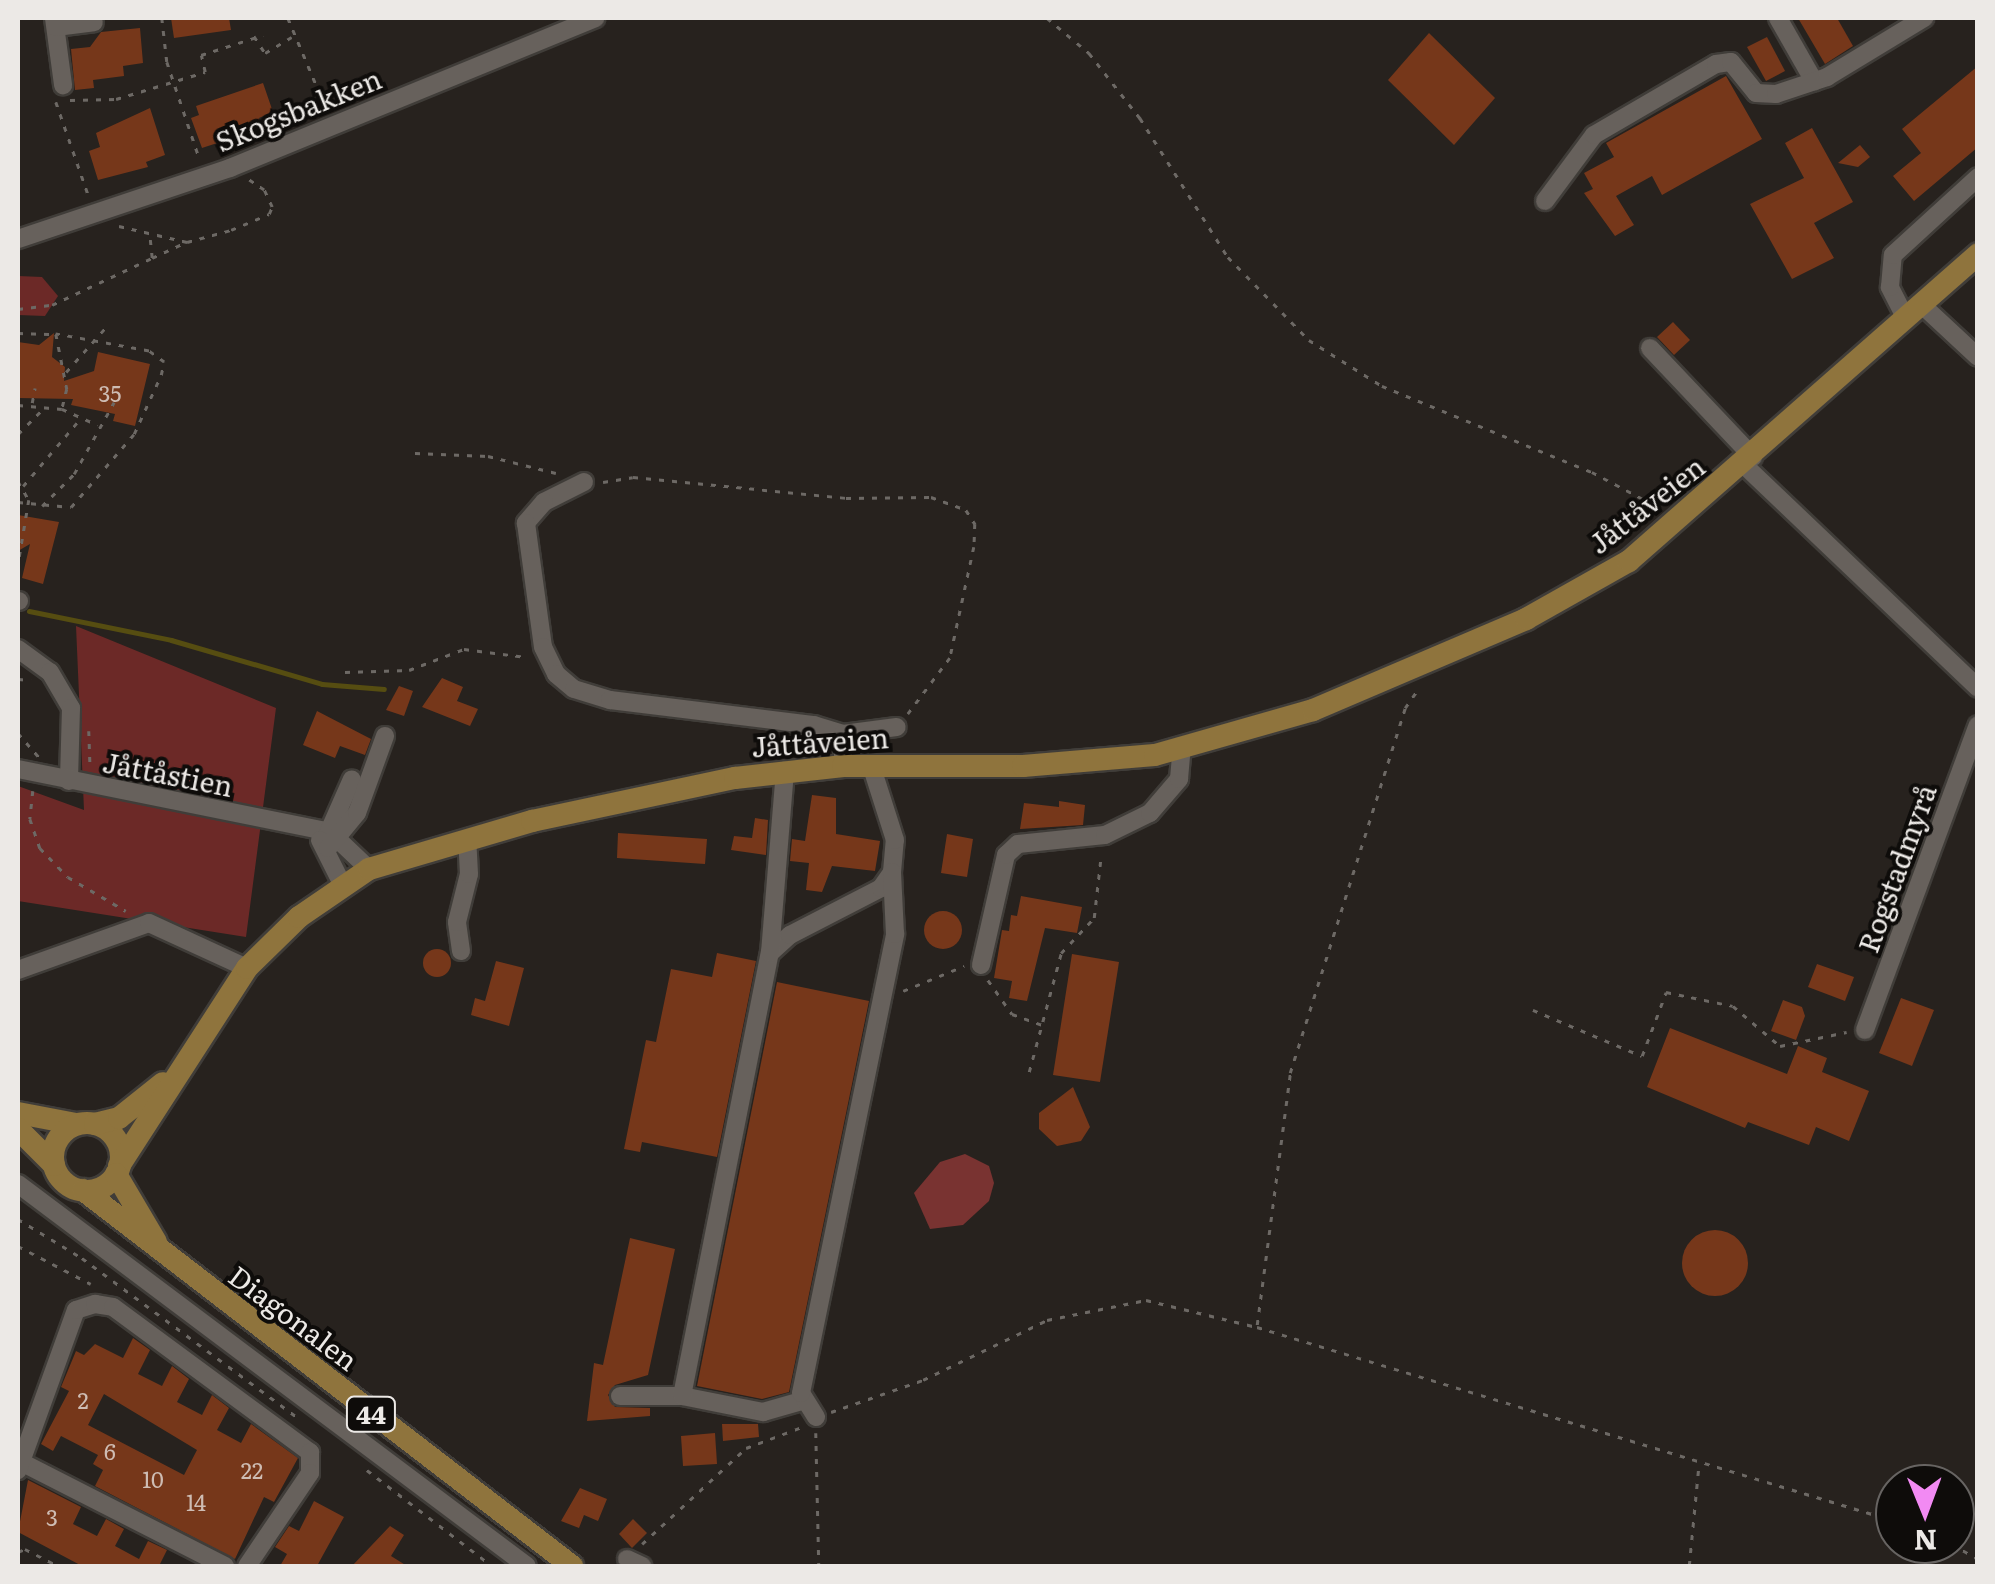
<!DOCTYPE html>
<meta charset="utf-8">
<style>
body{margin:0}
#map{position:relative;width:1995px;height:1584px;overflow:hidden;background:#27221e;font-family:Literata,serif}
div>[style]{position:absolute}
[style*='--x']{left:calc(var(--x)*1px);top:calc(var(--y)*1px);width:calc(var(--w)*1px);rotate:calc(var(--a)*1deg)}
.green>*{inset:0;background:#6c2927}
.forest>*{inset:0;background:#793331}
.stream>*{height:5px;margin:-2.5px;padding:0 2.5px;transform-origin:2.5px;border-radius:2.5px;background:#564d11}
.building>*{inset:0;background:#76371a}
.round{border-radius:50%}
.path>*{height:2.5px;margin-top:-1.25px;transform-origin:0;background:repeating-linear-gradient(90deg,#6d6965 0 5px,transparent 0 13px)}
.roads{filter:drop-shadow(2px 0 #403d39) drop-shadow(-2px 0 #403d39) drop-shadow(0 2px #403d39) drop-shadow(0 -2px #403d39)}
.minor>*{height:18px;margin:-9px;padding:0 9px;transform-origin:9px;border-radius:9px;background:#67615c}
.major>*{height:22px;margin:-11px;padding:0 11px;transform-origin:11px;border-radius:11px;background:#8f743d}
.major>.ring{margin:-11px;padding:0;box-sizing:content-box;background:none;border:22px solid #8f743d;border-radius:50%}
span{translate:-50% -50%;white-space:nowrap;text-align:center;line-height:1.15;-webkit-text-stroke:8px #0e0c0a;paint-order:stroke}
.number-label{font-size:22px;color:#cebcb3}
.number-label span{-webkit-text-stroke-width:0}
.shield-label span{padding:2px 8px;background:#0e0c0a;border:2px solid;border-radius:8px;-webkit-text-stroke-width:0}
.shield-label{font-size:25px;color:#ece9e6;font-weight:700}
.street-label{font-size:28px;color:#ece9e6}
.frame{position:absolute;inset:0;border:20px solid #ece9e6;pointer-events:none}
.north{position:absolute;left:1875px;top:1464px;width:100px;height:100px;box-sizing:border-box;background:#0e0c0a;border:2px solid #676462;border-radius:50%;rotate:179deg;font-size:28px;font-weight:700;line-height:40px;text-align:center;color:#ece9e6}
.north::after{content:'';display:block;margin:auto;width:35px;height:45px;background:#f28af3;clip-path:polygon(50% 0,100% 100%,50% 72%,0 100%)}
</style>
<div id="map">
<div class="green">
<div style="clip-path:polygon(18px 276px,42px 277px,58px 296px,45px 316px,18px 315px)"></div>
<div style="clip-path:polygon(76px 626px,276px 708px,246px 937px,18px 901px,18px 786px,84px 810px)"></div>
</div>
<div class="forest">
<div style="clip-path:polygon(965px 1154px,989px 1166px,994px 1183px,989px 1201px,963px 1225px,930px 1229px,914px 1193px,940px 1162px)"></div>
</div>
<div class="stream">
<div style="--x:29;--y:611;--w:145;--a:11.5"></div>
<div style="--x:171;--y:640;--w:157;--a:16.2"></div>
<div style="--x:322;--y:684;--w:62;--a:4.6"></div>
</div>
<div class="building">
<div style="clip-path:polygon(171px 18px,229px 18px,231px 30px,174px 38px)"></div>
<div style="clip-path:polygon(1798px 18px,1837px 18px,1853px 46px,1825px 64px)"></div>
<div style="clip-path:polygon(140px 28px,143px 63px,123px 66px,124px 76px,93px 80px,94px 88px,75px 90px,71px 49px,90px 47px,101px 32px)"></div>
<div style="clip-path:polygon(1429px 33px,1495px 98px,1454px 145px,1388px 80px)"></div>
<div style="clip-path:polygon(1767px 37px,1785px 71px,1766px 81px,1747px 47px)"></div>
<div style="clip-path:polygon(1978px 66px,1978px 147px,1914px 201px,1893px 176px,1921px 153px,1902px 129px)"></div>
<div style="clip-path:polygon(1726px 76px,1762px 139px,1662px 195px,1652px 176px,1616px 196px,1634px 225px,1615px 236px,1584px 193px,1593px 189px,1584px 173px,1614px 157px,1606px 143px)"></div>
<div style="clip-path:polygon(263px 83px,273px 112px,259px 118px,263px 128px,202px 148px,191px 118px,199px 115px,196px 106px)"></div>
<div style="clip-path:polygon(150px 108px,165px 155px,146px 162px,148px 167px,98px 180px,89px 151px,100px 147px,96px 133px)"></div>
<div style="clip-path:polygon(1812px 128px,1853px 202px,1814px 223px,1834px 258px,1792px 279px,1750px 204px,1804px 178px,1785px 143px)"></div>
<div style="clip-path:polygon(1860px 145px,1870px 157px,1858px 167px,1838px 163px)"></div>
<div style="clip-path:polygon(1673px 322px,1690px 340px,1674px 355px,1657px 337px)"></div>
<div style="clip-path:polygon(54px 333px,52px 357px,65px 367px,64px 381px,94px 371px,98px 352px,150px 364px,135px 426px,113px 421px,115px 414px,71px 405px,73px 399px,18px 398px,18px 342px,39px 345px)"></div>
<div style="clip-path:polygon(18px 515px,59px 522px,43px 584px,22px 578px,30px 544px,18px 551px)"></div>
<div style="clip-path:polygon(442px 678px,463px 687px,457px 701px,478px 709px,470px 726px,422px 707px)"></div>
<div style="clip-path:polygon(399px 686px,413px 691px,404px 716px,386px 710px)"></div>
<div style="clip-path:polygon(317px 711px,371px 739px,365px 755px,340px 746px,335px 758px,303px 745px)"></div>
<div style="clip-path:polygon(812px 795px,836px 798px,836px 834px,880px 841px,875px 871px,832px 866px,822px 892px,806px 890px,809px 863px,790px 861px,792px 839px,805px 841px)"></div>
<div style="clip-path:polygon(1059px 801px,1085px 805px,1083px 825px,1020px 829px,1024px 803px,1059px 807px)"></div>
<div style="clip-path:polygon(755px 818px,768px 820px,766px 855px,731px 850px,734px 836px,752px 838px)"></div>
<div style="clip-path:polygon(618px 833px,707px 839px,705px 864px,617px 858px)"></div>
<div style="clip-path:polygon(947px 834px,973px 839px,967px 877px,941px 873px)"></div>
<div style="clip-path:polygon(1021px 896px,1082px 907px,1077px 933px,1045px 928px,1027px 1001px,1009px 998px,1012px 981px,994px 978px,1002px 930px,1009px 931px,1011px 915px,1017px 916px)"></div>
<div class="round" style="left:924px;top:911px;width:38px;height:38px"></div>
<div class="round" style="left:423px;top:949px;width:28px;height:28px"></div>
<div style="clip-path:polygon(717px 953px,756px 961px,717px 1157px,642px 1142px,640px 1152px,624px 1149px,646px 1040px,656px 1042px,671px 969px,712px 977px)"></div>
<div style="clip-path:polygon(1072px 954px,1119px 962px,1100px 1082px,1053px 1075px)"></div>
<div style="clip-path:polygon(496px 961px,524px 968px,509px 1026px,471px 1015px,475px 998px,485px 1001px)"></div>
<div style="clip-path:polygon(1817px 964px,1854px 977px,1845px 1001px,1808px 987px)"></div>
<div style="clip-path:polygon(777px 982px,869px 1001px,789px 1392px,762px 1399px,697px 1386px)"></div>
<div style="clip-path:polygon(1901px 998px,1934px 1010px,1912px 1066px,1879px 1053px)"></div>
<div style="clip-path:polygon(1783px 1000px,1802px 1007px,1805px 1016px,1796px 1040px,1771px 1031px)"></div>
<div style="clip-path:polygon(1670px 1028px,1787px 1074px,1798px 1046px,1827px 1058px,1822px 1072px,1869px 1091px,1849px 1141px,1816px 1127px,1809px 1145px,1748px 1122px,1745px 1128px,1647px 1087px)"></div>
<div style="clip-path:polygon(1073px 1087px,1090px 1127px,1081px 1141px,1057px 1146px,1039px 1129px,1039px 1113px)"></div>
<div class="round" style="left:1682px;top:1230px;width:66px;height:66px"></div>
<div style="clip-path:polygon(630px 1238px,675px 1249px,648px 1375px,615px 1385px,608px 1395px,615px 1407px,650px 1408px,650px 1416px,587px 1421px,594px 1363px,603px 1365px)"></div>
<div style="clip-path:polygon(evenodd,133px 1338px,150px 1350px,138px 1374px,162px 1386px,172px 1366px,189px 1379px,177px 1402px,202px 1415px,212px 1395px,229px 1408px,217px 1430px,241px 1443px,251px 1424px,298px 1458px,274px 1502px,264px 1497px,235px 1559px,95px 1486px,103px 1470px,93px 1464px,98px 1455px,61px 1436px,53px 1451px,41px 1444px,69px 1391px,61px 1387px,76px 1351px,84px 1355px,95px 1344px,123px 1358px,133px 1338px,104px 1394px,197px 1450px,184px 1475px,88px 1425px,104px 1394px)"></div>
<div style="clip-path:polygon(722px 1424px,758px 1424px,759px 1437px,723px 1441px)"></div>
<div style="clip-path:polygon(715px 1433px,717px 1464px,683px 1466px,681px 1436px)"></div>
<div style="clip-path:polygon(28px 1480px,81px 1507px,73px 1524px,97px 1536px,106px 1519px,124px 1529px,115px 1546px,139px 1559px,148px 1541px,167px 1550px,159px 1566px,82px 1566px,18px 1532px)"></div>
<div style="clip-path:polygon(580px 1488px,607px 1499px,598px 1521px,584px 1515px,579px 1528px,561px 1521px)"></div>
<div style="clip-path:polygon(314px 1501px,344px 1517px,323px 1555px,317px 1566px,280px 1566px,287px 1554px,275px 1547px,289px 1526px,299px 1531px)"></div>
<div style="clip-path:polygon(633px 1519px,647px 1533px,632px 1548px,619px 1534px)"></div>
<div style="clip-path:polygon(390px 1526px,404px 1535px,391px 1556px,407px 1566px,352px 1566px)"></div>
</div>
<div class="path">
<div style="--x:162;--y:18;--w:44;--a:83.5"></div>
<div style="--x:167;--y:62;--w:103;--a:71.4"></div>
<div style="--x:288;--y:18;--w:98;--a:67.1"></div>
<div style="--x:1047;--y:18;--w:55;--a:39.8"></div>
<div style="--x:1089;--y:53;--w:83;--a:51.9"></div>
<div style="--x:1140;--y:118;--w:165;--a:57.7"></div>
<div style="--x:1228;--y:257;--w:116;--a:45.7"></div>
<div style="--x:1309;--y:340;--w:86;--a:32.2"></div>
<div style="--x:1382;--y:386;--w:227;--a:22.3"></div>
<div style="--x:1592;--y:472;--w:77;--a:27.9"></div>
<div style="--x:254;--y:36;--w:20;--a:57"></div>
<div style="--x:265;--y:53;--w:31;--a:-31"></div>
<div style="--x:70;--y:100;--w:46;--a:-1.2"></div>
<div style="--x:116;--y:99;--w:93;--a:-16.9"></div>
<div style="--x:205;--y:72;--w:17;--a:-103"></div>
<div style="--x:201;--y:55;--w:65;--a:-17.9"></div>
<div style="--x:56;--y:102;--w:97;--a:70.8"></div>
<div style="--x:119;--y:226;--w:70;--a:13.2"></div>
<div style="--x:187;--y:242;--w:46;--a:-15.3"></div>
<div style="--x:231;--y:230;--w:41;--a:-22.8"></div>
<div style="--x:269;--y:214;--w:8;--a:-67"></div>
<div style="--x:272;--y:207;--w:19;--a:-115"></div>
<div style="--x:264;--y:190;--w:18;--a:-146"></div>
<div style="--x:152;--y:258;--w:38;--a:-25"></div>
<div style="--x:18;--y:309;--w:34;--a:-7"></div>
<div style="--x:52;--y:305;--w:110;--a:-25.2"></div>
<div style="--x:152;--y:258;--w:20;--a:-96"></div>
<div style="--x:18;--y:333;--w:38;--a:2"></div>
<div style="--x:56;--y:334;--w:56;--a:78.7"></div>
<div style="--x:67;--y:389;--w:21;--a:104"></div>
<div style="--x:66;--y:372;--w:62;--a:-48.3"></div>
<div style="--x:32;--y:403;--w:15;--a:-79"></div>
<div style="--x:18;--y:405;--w:44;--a:5.2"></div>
<div style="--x:62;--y:409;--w:39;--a:24"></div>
<div style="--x:18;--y:434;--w:38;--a:-45"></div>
<div style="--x:415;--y:453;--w:73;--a:2.4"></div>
<div style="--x:488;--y:456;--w:70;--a:14"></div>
<div style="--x:18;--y:481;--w:22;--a:60"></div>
<div style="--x:29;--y:500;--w:67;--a:99.5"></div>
<div style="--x:603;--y:482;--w:30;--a:-9"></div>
<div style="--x:633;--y:477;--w:214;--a:5.6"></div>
<div style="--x:846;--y:498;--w:85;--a:-0.7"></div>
<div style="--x:931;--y:497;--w:37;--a:20"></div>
<div style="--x:966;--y:510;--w:17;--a:57"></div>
<div style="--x:975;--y:524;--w:23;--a:92"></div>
<div style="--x:974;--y:547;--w:114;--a:102.2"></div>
<div style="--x:950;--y:658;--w:70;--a:126.9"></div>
<div style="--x:23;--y:486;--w:88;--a:-49.6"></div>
<div style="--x:18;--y:502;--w:53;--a:5.4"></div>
<div style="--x:71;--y:507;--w:96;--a:-49.2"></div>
<div style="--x:134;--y:434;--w:65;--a:-65.4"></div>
<div style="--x:161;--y:375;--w:13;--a:-77"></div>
<div style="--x:164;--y:362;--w:19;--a:-144"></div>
<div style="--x:149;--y:351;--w:95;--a:-169.6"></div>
<div style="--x:42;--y:506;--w:45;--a:-45"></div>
<div style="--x:74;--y:474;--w:82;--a:-60.9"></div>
<div style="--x:345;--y:672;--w:64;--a:-1.8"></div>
<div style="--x:409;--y:670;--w:59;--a:-20.9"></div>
<div style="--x:464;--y:649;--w:63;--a:7.4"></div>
<div style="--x:18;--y:679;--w:13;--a:4"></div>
<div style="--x:89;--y:731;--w:32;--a:88"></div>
<div style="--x:18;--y:733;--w:32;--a:49"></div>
<div style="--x:33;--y:791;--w:28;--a:96"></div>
<div style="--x:30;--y:819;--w:31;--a:71"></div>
<div style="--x:40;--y:848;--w:40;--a:46"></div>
<div style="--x:68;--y:877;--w:67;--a:30.4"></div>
<div style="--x:988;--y:980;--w:42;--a:54.8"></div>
<div style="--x:1012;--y:1014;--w:32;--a:20"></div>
<div style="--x:903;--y:991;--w:66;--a:-22.3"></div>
<div style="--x:1533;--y:1010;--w:118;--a:22.9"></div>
<div style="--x:1642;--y:1056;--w:68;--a:-69.4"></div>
<div style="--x:1666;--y:992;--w:68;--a:11.8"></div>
<div style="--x:1733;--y:1006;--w:62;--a:40.4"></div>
<div style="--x:1780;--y:1046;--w:68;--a:-11.8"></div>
<div style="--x:1029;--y:1072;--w:123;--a:-74.9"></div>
<div style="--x:1061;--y:953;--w:48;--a:-46.7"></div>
<div style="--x:1094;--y:918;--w:62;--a:-83.6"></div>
<div style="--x:18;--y:1219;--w:75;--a:31.4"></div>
<div style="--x:82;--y:1258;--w:267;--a:36.5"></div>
<div style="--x:18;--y:1246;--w:82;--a:27.5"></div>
<div style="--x:1257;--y:1325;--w:254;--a:-82.5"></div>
<div style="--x:1290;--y:1073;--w:383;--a:-72.5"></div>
<div style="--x:1405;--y:708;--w:24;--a:-55"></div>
<div style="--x:831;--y:1412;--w:97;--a:-19.2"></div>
<div style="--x:923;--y:1380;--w:138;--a:-25.8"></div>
<div style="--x:1047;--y:1320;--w:101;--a:-11.4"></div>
<div style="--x:1146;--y:1300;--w:114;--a:13.7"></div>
<div style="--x:1257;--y:1327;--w:667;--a:16.91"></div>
<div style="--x:816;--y:1433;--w:133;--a:88.7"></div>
<div style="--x:367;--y:1470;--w:158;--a:37.5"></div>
<div style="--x:642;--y:1544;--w:142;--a:-42.7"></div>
<div style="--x:746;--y:1448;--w:60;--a:-20.6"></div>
<div style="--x:1952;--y:1544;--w:30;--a:30"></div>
<div style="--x:18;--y:1552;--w:8;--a:-23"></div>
<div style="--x:25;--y:1549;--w:38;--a:27"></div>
<div style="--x:1689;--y:1566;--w:103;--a:-84.5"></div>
</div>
<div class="roads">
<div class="minor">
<div style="--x:54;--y:18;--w:68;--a:82.3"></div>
<div style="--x:1778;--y:18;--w:73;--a:60.3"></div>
<div style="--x:56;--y:27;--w:38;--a:-7"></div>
<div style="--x:1545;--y:201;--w:82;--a:-53.4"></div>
<div style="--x:1594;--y:135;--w:141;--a:-30.2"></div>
<div style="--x:1716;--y:64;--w:15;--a:-8"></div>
<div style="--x:1731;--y:62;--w:40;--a:51"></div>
<div style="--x:1756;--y:93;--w:20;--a:3"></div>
<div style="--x:1776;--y:94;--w:54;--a:-18.4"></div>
<div style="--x:1827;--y:77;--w:114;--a:-31.3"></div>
<div style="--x:18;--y:239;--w:224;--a:-18.5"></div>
<div style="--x:230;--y:168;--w:395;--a:-22.3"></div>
<div style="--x:1922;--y:305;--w:76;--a:42.9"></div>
<div style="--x:1906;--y:319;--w:36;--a:-117"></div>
<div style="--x:1890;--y:287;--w:32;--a:-85"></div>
<div style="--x:1893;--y:255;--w:115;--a:-42.5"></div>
<div style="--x:1650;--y:348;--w:150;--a:46.6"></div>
<div style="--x:1744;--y:465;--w:323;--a:43.6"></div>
<div style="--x:584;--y:482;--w:45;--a:153.4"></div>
<div style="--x:544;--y:502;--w:28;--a:131"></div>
<div style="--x:526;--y:523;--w:125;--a:82.2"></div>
<div style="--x:543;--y:647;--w:30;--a:64"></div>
<div style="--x:556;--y:674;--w:23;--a:40"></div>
<div style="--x:574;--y:689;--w:38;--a:17"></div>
<div style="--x:610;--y:700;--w:206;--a:7"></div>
<div style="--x:814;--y:725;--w:30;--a:17"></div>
<div style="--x:18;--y:601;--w:1;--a:0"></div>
<div style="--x:18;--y:649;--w:39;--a:36"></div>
<div style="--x:50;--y:672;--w:42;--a:59.7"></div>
<div style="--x:71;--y:708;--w:73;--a:91.6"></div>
<div style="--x:843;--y:766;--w:32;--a:-90"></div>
<div style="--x:843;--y:734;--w:54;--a:-7.4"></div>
<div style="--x:18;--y:769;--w:318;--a:11.4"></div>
<div style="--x:330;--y:832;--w:54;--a:43.5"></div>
<div style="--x:326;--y:838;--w:64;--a:-66.2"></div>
<div style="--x:320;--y:840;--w:49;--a:63.4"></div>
<div style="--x:328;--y:848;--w:45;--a:-50.4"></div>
<div style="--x:357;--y:813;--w:82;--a:-70"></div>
<div style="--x:461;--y:951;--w:29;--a:-98"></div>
<div style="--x:457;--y:922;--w:49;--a:-76"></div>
<div style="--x:469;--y:874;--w:35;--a:-93"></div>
<div style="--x:770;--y:953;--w:27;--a:-42"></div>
<div style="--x:790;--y:935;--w:102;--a:-27.3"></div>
<div style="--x:881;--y:888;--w:19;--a:-55"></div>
<div style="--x:892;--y:872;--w:32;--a:-85"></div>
<div style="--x:895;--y:840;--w:79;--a:-107.7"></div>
<div style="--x:981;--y:965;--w:113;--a:-77.2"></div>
<div style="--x:1006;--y:855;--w:16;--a:-43"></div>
<div style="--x:1018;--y:844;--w:87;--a:-5.9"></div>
<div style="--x:1105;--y:835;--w:50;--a:-26.1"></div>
<div style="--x:1150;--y:813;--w:45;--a:-49.5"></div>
<div style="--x:1179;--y:779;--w:32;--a:-85"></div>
<div style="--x:18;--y:970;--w:139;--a:-19.7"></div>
<div style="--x:149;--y:923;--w:108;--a:24.7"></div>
<div style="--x:1865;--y:1030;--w:325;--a:-69.7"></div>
<div style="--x:18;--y:1184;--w:636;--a:36.89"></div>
<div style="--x:620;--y:1396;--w:62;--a:0"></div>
<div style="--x:682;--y:1396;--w:83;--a:11.2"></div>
<div style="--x:763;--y:1412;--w:40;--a:-16"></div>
<div style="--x:682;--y:1396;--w:452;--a:-78.8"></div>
<div style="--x:770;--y:953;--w:183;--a:-85.3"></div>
<div style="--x:816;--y:1417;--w:28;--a:-122"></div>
<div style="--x:801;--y:1393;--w:469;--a:-78.4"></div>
<div style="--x:895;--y:934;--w:62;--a:-92.8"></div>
<div style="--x:21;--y:1462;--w:229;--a:27"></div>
<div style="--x:18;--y:1470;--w:170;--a:-70.1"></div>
<div style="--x:76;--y:1310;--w:20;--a:-18"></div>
<div style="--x:95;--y:1304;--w:18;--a:9"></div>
<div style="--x:113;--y:1307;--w:245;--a:36.4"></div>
<div style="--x:310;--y:1452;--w:21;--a:90"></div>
<div style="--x:310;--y:1473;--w:112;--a:124.1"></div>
<div style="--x:627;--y:1559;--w:17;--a:25"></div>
</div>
<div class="major">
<div style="--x:18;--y:1113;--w:59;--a:10.7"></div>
<div class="ring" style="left:53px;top:1123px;width:46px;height:46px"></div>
<div style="--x:95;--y:1124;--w:25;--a:-14"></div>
<div style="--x:119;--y:1118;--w:56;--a:-38.5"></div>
<div style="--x:18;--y:1129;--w:51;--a:45"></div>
<div style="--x:119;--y:1166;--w:236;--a:-57.1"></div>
<div style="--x:247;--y:968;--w:73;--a:-44.4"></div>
<div style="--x:299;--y:917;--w:85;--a:-34.4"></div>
<div style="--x:369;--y:869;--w:170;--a:-16.4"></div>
<div style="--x:532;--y:821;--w:208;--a:-12"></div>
<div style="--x:735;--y:778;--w:109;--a:-6.3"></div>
<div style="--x:843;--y:766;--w:180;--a:0"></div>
<div style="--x:1023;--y:766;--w:132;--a:-4.8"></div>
<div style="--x:1155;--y:755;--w:164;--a:-15.9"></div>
<div style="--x:1313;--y:710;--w:232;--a:-23.1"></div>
<div style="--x:1526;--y:619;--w:118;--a:-29.4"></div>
<div style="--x:1629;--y:561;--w:465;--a:-41.3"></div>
<div style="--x:116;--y:1174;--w:79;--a:59.5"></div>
<div style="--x:83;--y:1190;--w:617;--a:37.56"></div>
</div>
</div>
<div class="number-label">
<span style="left:110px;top:393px">35</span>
<span style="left:83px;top:1400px">2</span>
<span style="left:110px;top:1451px">6</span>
<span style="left:252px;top:1470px">22</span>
<span style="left:153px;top:1479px">10</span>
<span style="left:196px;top:1502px">14</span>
<span style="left:52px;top:1517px">3</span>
</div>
<div class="shield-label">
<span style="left:371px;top:1414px">44</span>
</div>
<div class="street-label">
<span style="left:298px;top:109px;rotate:-22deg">Skogsbakken</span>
<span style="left:1646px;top:504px;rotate:-38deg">Jåttåveien</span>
<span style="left:820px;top:741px;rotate:-4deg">Jåttåveien</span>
<span style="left:168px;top:773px;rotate:11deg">Jåttåstien</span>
<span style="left:1896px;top:868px;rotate:-70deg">Rogstadmyrå</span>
<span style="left:294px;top:1317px;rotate:37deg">Diagonalen</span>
</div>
<div class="frame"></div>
<div class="north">N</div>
</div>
